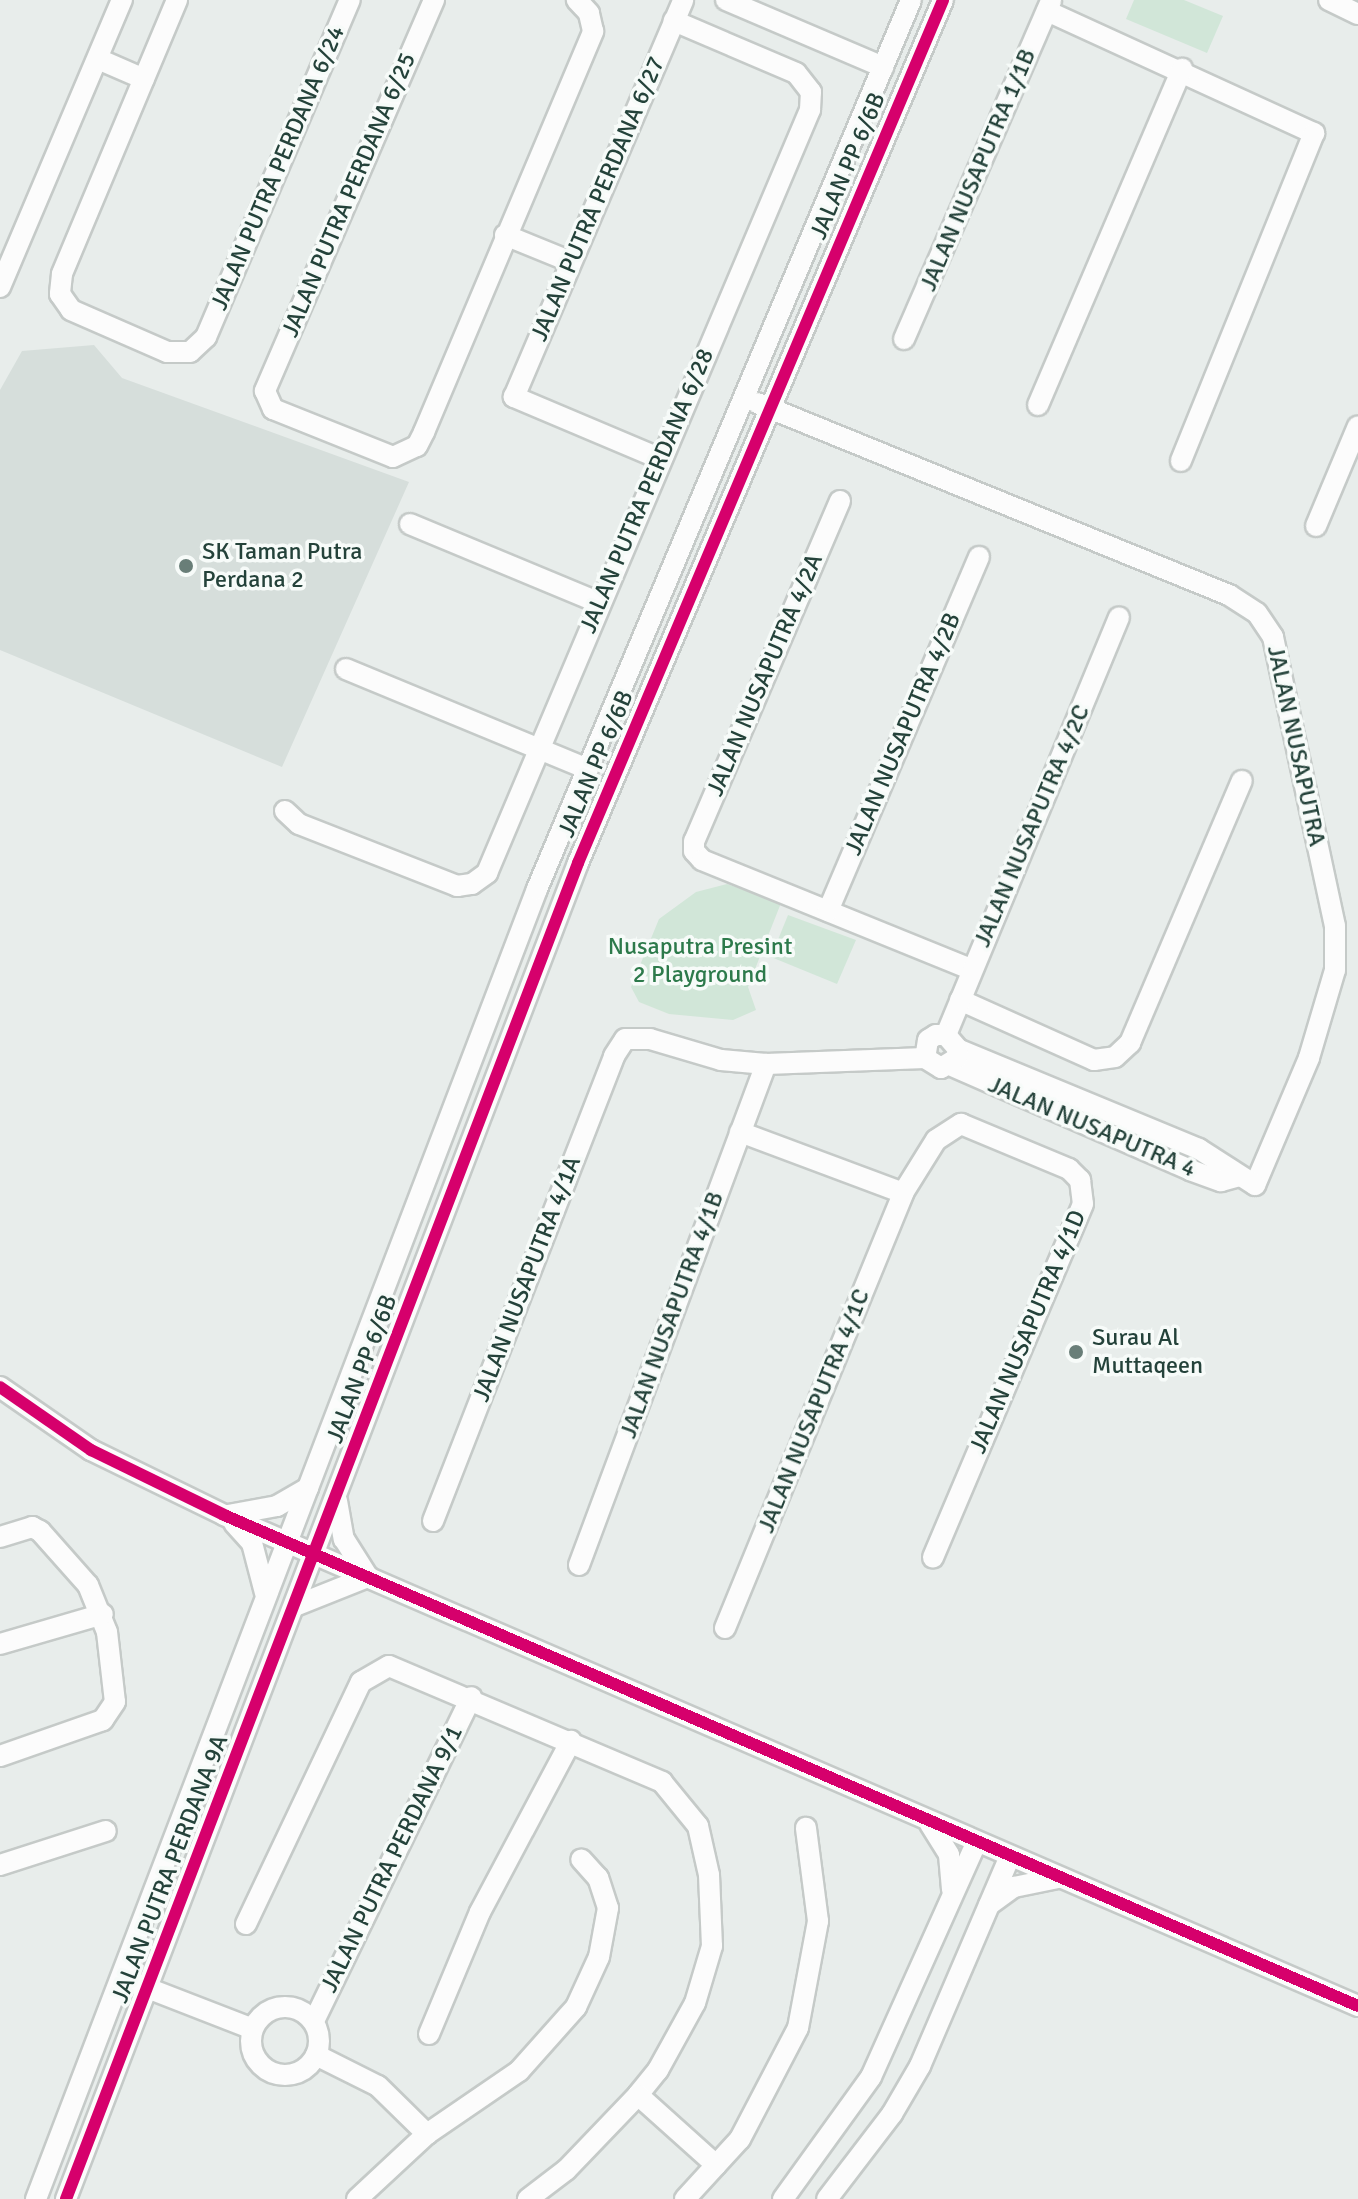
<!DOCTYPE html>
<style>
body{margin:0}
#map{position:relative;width:1358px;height:2199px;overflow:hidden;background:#e8edeb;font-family:Signika,sans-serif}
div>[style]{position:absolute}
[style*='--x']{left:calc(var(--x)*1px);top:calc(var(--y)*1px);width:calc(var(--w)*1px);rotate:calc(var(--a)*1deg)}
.built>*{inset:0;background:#d6dedb}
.green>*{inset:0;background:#d1e6d8}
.roads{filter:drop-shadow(2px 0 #c5cac8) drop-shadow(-2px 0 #c5cac8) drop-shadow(0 2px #c5cac8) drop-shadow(0 -2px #c5cac8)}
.minor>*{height:20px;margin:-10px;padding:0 10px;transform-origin:10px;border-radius:10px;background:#fcfcfc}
.minor>.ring{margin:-10px;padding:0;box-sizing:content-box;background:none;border:20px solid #fcfcfc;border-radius:50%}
.cycleway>*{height:12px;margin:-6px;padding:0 6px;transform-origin:6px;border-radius:6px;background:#d6006c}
.dots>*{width:22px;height:22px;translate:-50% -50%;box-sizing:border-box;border:4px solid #f7fbf9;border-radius:50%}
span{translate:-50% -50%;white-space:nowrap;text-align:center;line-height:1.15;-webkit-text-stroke:7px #f7fbf9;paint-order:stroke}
.street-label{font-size:24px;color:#24423a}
.poi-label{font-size:24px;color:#24423a}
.left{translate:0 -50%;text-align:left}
.park-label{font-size:24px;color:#2d7a4b}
</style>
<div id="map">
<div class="built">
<div style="clip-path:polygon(94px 345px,122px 378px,409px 482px,282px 767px,0 650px,0 390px,22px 351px)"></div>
</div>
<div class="green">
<div style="clip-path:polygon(1134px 0,1184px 0,1223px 16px,1207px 53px,1126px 19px)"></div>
<div style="clip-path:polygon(727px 884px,781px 903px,748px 987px,756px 1010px,733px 1020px,669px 1014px,639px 1002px,631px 987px,659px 919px,696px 892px)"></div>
<div style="clip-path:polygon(788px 915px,856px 940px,837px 984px,771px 957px)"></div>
</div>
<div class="roads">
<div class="minor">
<div style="--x:177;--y:0;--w:297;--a:112.8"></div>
<div style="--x:62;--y:274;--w:20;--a:96"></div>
<div style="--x:60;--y:294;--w:19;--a:55"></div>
<div style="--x:71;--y:310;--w:105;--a:23.6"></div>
<div style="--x:167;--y:352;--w:23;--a:0"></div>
<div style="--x:190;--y:352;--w:22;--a:-43"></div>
<div style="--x:206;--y:337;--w:366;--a:-66.9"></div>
<div style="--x:434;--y:0;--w:426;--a:113.4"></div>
<div style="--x:265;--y:391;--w:20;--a:66"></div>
<div style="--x:273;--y:409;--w:129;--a:21.8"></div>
<div style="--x:393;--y:457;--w:26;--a:-25"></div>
<div style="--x:417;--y:446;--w:16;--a:-63"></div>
<div style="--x:424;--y:432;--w:435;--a:-67.1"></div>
<div style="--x:593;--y:31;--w:18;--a:-103"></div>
<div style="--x:589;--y:13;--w:18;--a:-133"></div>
<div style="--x:726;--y:0;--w:171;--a:23.1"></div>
<div style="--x:1329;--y:0;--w:32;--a:26"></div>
<div style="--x:1047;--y:11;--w:294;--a:24.6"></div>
<div style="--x:1314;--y:133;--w:354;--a:112.1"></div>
<div style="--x:98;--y:59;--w:50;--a:23.5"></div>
<div style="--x:505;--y:235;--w:71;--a:22.2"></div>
<div style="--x:0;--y:287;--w:312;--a:-67"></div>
<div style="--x:904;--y:339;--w:369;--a:-66.5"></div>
<div style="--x:757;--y:403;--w:510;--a:22.14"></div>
<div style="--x:1229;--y:595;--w:33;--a:33"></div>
<div style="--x:1257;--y:613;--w:29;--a:56"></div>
<div style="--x:1273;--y:637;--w:296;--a:77.9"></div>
<div style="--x:1335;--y:926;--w:44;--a:90"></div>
<div style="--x:1335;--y:970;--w:92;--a:106.5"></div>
<div style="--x:1309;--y:1058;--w:138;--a:113"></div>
<div style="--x:1255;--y:1185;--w:67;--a:-147.3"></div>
<div style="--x:1199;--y:1149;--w:261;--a:-157.5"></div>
<div style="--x:1038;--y:405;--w:366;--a:-66.8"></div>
<div style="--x:661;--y:459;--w:160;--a:-157.1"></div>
<div style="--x:514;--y:397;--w:431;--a:-66.9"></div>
<div style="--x:840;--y:501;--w:370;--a:113.2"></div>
<div style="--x:694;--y:841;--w:10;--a:90"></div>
<div style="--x:694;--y:851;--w:12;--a:48"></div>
<div style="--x:702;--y:860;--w:290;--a:22.1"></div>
<div style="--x:410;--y:524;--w:206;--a:22.6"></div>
<div style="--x:1316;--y:526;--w:108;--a:-67.2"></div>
<div style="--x:346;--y:669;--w:262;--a:22.5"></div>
<div style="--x:285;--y:811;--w:19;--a:43"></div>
<div style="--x:299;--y:824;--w:170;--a:21.4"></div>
<div style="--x:457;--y:886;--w:15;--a:-8"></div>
<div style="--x:472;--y:884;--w:19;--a:-36"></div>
<div style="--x:487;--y:873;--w:829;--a:-67.06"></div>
<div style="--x:810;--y:110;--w:18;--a:-87"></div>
<div style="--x:811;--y:92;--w:24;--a:-128"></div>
<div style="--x:796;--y:73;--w:133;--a:-156.9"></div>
<div style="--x:828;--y:911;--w:385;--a:-66.9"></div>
<div style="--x:960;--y:1000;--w:147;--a:24.1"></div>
<div style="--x:1094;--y:1060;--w:21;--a:-8"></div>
<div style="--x:1115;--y:1057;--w:21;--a:-43"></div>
<div style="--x:1130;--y:1043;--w:285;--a:-66.9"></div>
<div style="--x:946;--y:1035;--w:452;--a:-67.5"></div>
<div style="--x:950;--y:1065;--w:262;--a:23.6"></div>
<div style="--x:1190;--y:1170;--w:33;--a:20"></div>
<div style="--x:1221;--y:1181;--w:16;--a:-15"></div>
<div style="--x:740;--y:1132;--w:174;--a:20.5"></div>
<div style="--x:0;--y:1387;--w:111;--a:34.7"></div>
<div style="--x:91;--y:1450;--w:148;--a:26"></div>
<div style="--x:224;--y:1515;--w:1236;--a:23.41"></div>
<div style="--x:337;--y:1501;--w:39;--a:80"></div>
<div style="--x:344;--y:1539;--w:45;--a:57.7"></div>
<div style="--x:228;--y:1515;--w:50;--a:-10.4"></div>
<div style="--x:277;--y:1506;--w:36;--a:-30"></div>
<div style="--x:433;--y:1521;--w:499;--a:-68.7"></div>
<div style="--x:614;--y:1056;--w:20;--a:-57"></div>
<div style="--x:625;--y:1039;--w:25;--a:0"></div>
<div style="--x:650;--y:1039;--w:74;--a:16.5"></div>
<div style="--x:721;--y:1060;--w:45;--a:5.1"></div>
<div style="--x:766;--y:1064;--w:159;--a:-2.2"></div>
<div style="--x:925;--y:1058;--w:19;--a:32"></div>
<div style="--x:941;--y:1068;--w:19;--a:-32"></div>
<div style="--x:957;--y:1058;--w:9;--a:-84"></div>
<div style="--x:958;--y:1049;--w:18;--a:-131"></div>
<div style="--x:946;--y:1035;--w:10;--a:180"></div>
<div style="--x:936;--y:1035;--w:9;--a:148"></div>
<div style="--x:928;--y:1040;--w:18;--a:99"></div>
<div style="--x:234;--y:1523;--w:27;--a:48"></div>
<div style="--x:252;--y:1543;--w:52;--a:75.4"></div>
<div style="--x:0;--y:1537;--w:34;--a:-17"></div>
<div style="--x:32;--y:1527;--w:9;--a:27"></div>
<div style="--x:40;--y:1531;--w:72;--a:48.4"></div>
<div style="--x:88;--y:1585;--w:51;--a:68"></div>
<div style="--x:107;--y:1632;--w:70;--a:83.5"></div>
<div style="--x:115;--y:1702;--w:22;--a:124"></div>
<div style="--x:103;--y:1720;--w:109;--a:160.7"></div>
<div style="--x:579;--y:1565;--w:535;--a:-69.53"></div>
<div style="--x:295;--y:1606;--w:79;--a:-21.7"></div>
<div style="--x:725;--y:1628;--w:470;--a:-67.7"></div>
<div style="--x:903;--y:1193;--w:62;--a:-58.1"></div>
<div style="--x:936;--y:1140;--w:30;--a:-33"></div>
<div style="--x:961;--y:1124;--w:117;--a:22.6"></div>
<div style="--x:1069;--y:1169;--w:16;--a:45"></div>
<div style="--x:1080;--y:1180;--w:24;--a:83"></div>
<div style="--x:1083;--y:1204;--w:384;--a:113"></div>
<div style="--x:0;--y:1644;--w:107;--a:-16.2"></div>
<div style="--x:930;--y:1824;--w:36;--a:58"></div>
<div style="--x:949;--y:1855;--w:35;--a:85"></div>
<div style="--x:0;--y:1865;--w:111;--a:-17.8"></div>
<div style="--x:989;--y:1905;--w:31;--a:-36"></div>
<div style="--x:1014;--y:1887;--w:45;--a:-11.6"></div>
<div style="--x:246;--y:1924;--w:268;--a:-64.6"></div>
<div style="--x:361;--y:1682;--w:32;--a:-30"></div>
<div style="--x:389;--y:1666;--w:297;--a:23"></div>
<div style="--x:662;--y:1782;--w:57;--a:50.7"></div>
<div style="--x:698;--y:1826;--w:50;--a:77.3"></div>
<div style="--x:709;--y:1875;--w:71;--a:87.6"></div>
<div style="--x:712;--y:1946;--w:59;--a:106.6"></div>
<div style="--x:695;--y:2003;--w:77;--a:118.9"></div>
<div style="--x:658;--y:2070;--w:32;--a:129"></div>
<div style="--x:638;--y:2095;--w:104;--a:133.8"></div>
<div style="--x:566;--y:2170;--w:48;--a:142.7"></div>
<div style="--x:137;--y:1984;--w:124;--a:21.2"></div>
<div class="ring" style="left:251px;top:2007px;width:48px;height:48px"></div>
<div style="--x:314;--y:2021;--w:360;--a:-64.1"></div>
<div style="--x:429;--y:2034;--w:132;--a:-67.3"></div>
<div style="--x:480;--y:1912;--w:194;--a:-62"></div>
<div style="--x:316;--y:2055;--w:69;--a:26.6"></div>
<div style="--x:378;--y:2086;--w:69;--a:44.4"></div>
<div style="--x:638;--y:2095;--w:105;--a:41.9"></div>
<div style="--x:36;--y:2199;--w:1403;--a:-69.07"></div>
<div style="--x:537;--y:889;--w:964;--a:-67.18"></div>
<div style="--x:66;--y:2199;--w:1431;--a:-69.03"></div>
<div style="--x:578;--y:863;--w:937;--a:-67.07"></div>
<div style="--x:357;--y:2199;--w:96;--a:-42.9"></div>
<div style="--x:427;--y:2134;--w:112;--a:-34.4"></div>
<div style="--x:519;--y:2071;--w:86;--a:-48.3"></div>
<div style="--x:576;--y:2007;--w:55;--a:-65.3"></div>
<div style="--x:599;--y:1957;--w:50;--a:-79.6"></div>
<div style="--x:608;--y:1908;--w:32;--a:-108"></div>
<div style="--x:598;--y:1878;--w:25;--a:-132"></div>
<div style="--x:685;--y:2199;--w:81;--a:-47.5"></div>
<div style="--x:740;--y:2139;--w:125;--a:-62.4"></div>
<div style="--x:798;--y:2028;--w:109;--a:-79.4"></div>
<div style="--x:818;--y:1921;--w:94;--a:-97.4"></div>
<div style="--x:783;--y:2199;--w:150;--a:-54.2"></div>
<div style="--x:871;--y:2077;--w:256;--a:-65.8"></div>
<div style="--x:827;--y:2199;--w:107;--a:-52.6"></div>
<div style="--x:892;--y:2114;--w:56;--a:-59.7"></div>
<div style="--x:920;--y:2066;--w:228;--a:-66.8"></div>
</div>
</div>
<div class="cycleway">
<div style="--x:0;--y:1387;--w:111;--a:34.7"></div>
<div style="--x:91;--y:1450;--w:148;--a:26"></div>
<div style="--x:224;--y:1515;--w:1236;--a:23.41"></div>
<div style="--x:66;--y:2199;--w:1431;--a:-69.03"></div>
<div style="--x:578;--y:863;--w:937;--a:-67.07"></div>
</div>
<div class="dots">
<div style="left:186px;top:566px;background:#697e78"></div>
<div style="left:1076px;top:1352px;background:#697e78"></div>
</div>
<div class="street-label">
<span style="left:848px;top:166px;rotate:-67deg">JALAN PP 6/6B</span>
<span style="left:278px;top:168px;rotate:-67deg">JALAN PUTRA PERDANA 6/24</span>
<span style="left:978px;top:170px;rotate:-67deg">JALAN NUSAPUTRA 1/1B</span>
<span style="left:349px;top:195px;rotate:-67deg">JALAN PUTRA PERDANA 6/25</span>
<span style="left:598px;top:199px;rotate:-67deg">JALAN PUTRA PERDANA 6/27</span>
<span style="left:647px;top:491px;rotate:-67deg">JALAN PUTRA PERDANA 6/28</span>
<span style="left:765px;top:675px;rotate:-67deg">JALAN NUSAPUTRA 4/2A</span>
<span style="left:903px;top:734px;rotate:-67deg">JALAN NUSAPUTRA 4/2B</span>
<span style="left:1296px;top:746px;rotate:78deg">JALAN NUSAPUTRA</span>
<span style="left:596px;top:764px;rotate:-67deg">JALAN PP 6/6B</span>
<span style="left:1032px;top:826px;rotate:-67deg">JALAN NUSAPUTRA 4/2C</span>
<span style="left:1092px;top:1127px;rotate:23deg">JALAN NUSAPUTRA 4</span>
<span style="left:527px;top:1279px;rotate:-69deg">JALAN NUSAPUTRA 4/1A</span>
<span style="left:672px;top:1315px;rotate:-70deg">JALAN NUSAPUTRA 4/1B</span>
<span style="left:1028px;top:1332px;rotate:-67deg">JALAN NUSAPUTRA 4/1D</span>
<span style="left:362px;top:1369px;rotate:-69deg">JALAN PP 6/6B</span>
<span style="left:814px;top:1411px;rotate:-68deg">JALAN NUSAPUTRA 4/1C</span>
<span style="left:392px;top:1859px;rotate:-64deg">JALAN PUTRA PERDANA 9/1</span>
<span style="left:170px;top:1869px;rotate:-69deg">JALAN PUTRA PERDANA 9A</span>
</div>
<div class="poi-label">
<span class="left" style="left:202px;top:566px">SK Taman Putra<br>Perdana 2</span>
<span class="left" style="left:1092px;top:1352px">Surau Al<br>Muttaqeen</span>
</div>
<div class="park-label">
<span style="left:700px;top:961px">Nusaputra Presint<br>2 Playground</span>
</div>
</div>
